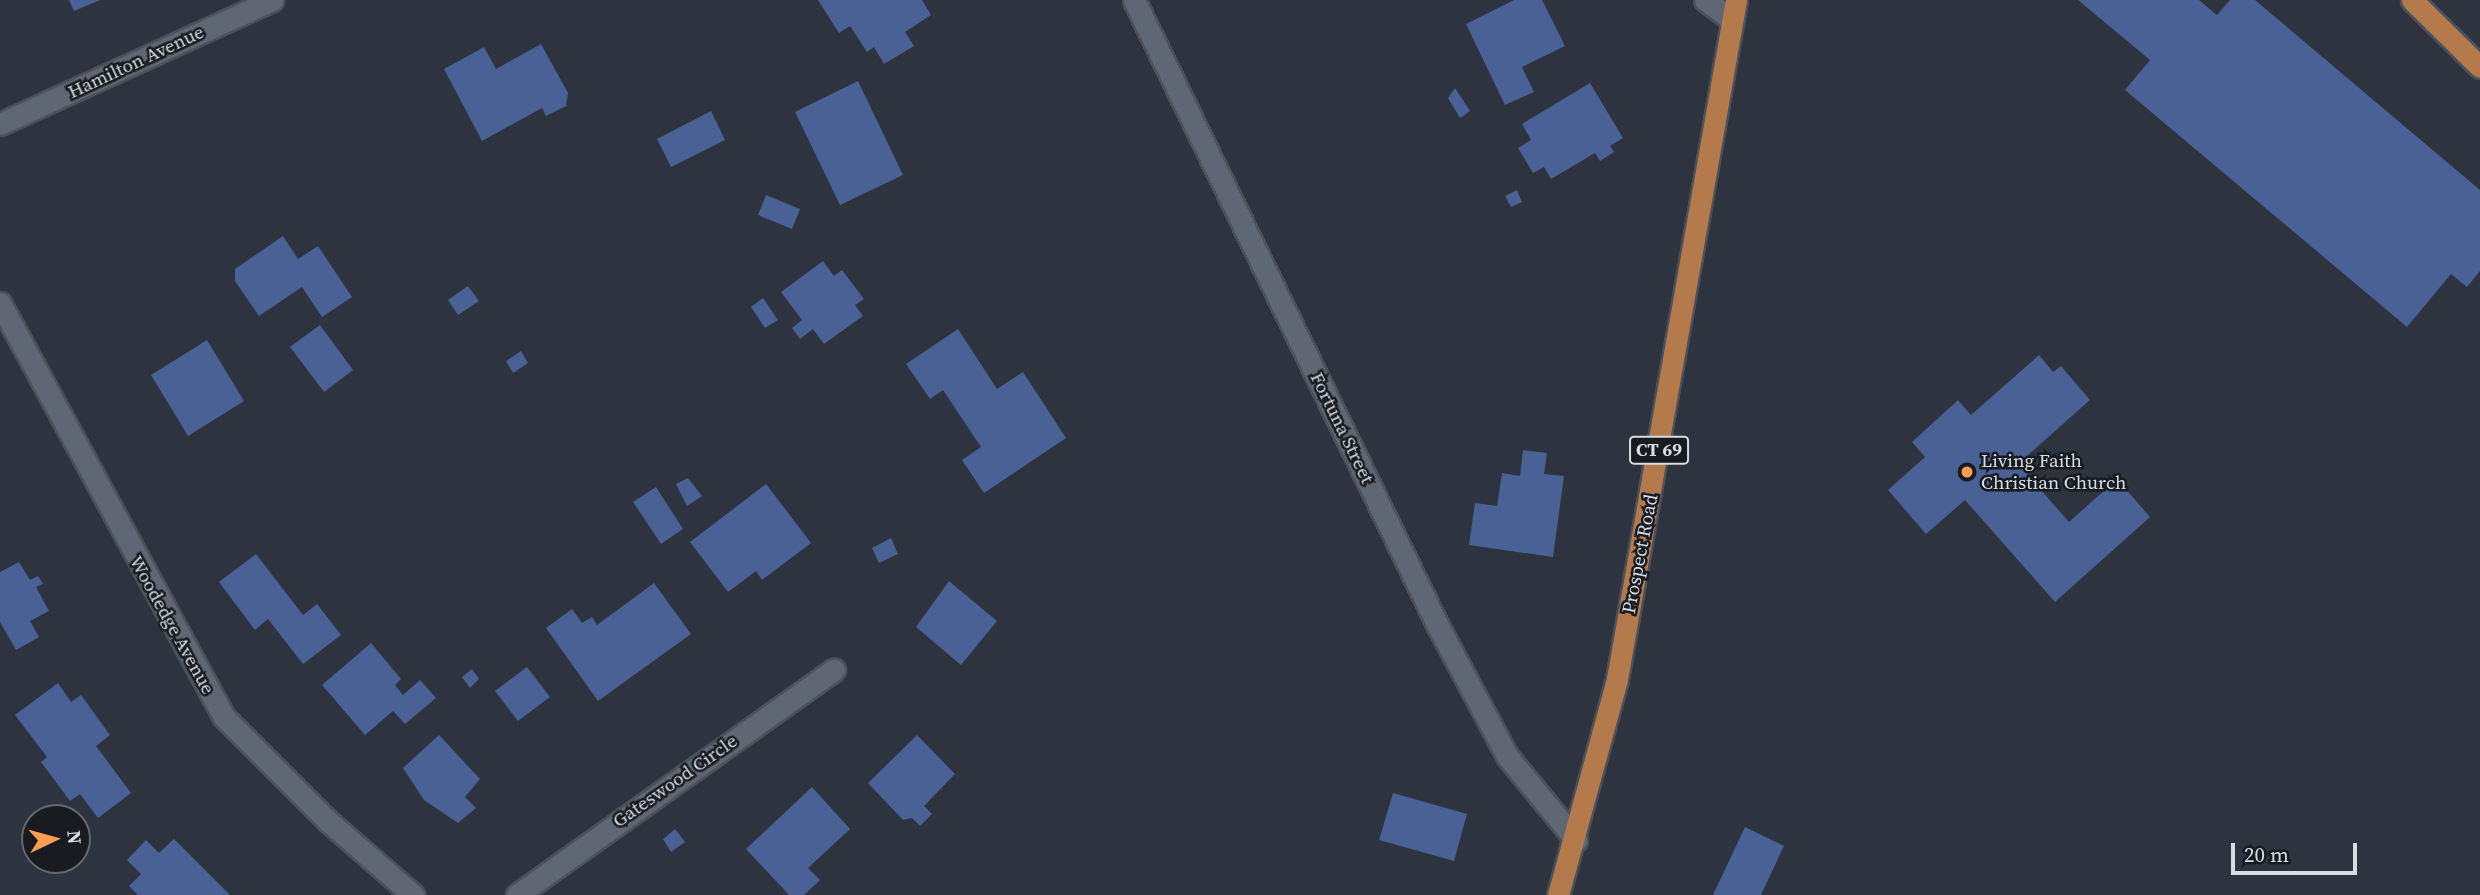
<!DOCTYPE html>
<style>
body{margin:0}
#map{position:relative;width:2480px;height:895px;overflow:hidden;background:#2d333f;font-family:"Source Serif 4",serif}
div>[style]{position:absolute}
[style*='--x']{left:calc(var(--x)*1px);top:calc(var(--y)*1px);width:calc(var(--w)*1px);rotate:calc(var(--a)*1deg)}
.building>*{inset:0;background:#496195}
.roads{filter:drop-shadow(2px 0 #4c515a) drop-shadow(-2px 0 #4c515a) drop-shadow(0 2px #4c515a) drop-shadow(0 -2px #4c515a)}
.minor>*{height:21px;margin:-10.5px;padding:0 10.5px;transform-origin:10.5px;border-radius:10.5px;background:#606774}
.major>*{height:21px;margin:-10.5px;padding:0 10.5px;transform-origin:10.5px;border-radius:10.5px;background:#b47a4c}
.dots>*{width:19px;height:19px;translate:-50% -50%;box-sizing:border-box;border:4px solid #181b20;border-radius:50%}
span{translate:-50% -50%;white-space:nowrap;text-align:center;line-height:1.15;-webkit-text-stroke:5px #181b20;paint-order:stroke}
.shield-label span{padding:2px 5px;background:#181b20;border:2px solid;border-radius:5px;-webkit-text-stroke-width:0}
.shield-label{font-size:18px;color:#d8dce4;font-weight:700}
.street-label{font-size:19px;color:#d8dce4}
.poi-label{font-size:19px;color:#d8dce4}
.left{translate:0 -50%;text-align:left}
.north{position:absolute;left:21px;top:804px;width:70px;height:70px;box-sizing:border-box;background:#181b20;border:2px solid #65686e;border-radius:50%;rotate:85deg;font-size:19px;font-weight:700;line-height:28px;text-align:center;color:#d8dce4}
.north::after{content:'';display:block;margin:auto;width:24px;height:32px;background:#fc9d54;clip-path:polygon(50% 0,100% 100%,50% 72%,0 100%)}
.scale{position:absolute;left:2231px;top:843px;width:126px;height:32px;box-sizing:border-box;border:4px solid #d8dce4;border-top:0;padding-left:9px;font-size:21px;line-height:24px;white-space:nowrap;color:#d8dce4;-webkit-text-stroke:5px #181b20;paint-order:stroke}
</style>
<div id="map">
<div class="building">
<div style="clip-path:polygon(69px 0,100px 0,74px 11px)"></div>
<div style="clip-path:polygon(818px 0,922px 0,931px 15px,905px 32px,914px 46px,884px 64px,874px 47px,867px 52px,850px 26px,839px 33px)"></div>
<div style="clip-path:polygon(1514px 0,1542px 0,1565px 46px,1522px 67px,1534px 92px,1505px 105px,1466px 24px)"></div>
<div style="clip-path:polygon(2078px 0,2199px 0,2217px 15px,2230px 0,2255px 0,2480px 190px,2480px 271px,2467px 287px,2451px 274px,2407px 327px,2125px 90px,2150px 60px)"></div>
<div style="clip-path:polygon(541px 44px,568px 93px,566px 106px,546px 116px,542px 108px,482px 141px,444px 69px,484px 47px,496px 69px)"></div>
<div style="clip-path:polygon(858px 81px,903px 175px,840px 205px,795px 112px)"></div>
<div style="clip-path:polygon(1590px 83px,1623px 138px,1610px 146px,1614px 152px,1600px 161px,1595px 153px,1551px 179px,1544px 167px,1533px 173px,1518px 148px,1531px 140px,1522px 124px)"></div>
<div style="clip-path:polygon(1455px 88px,1470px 111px,1460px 118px,1448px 98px)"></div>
<div style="clip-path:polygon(711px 111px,725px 140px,671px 167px,657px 139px)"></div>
<div style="clip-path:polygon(1517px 190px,1522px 202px,1511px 207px,1505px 196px)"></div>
<div style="clip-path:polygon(766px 195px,800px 209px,792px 229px,758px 215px)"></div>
<div style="clip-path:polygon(283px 236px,298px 259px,318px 246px,352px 297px,322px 317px,302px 287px,259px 316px,235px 281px,235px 269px)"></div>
<div style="clip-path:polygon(823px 261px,834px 276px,842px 270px,864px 299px,855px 305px,863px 316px,824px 344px,813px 329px,800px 339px,792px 328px,802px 320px,781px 292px)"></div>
<div style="clip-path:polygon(468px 286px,479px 301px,458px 315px,448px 300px)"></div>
<div style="clip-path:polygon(763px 298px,778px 320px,765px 328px,751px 307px)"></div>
<div style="clip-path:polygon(320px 325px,353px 370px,324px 392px,290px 347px)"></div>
<div style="clip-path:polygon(958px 329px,997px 389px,1023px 372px,1066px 438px,984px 493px,962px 460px,981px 447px,943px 390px,930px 399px,906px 364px)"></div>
<div style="clip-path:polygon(207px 340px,244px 401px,188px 436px,151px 375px)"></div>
<div style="clip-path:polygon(521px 351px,528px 363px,513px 373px,506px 361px)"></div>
<div style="clip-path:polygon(2039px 355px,2053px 372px,2061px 366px,2090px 400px,2018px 464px,2069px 522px,2117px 479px,2150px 517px,2055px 602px,1965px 500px,1926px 534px,1888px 490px,1925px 457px,1912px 442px,1958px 400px,1971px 415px)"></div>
<div style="clip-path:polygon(1523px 450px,1547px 453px,1544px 474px,1564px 476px,1553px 557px,1469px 545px,1475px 503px,1497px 506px,1502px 473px,1520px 476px)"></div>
<div style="clip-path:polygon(688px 478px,702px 496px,687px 506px,676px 484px)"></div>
<div style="clip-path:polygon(766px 484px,811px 543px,762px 580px,756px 571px,728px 592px,690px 542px)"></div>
<div style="clip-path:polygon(656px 487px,683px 529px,661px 544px,633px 502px)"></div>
<div style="clip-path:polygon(891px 538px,898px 554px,879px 563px,872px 548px)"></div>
<div style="clip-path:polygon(256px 554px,303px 615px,317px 604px,341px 635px,303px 664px,268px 619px,255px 630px,219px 582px)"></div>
<div style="clip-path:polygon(19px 562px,30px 580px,38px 576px,43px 584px,36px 587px,49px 611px,30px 621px,39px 637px,16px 650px,0 622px,0 572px)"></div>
<div style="clip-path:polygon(949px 581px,997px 621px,961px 665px,916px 627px)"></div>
<div style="clip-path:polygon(654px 583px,691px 634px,598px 701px,546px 628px,572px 609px,582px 623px,592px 617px,597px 625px)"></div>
<div style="clip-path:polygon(371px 643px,401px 679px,395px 685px,403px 695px,420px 680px,436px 698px,405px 724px,393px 711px,365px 735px,322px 685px)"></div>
<div style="clip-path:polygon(527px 667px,550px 697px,518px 721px,495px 691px)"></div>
<div style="clip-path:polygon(472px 669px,479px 679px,470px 688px,462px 677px)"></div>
<div style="clip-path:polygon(58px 683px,71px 702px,81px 695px,110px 735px,96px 746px,131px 793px,98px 818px,80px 794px,70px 801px,41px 762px,47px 757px,15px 715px)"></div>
<div style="clip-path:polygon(439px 735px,480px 779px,465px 797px,476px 808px,458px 823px,424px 800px,403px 768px)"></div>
<div style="clip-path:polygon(917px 735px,955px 774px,924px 806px,932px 814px,920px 826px,912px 818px,903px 820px,868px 783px)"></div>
<div style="clip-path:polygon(812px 787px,850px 829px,808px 868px,820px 880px,804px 895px,789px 895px,746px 849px)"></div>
<div style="clip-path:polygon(1393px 793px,1467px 814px,1454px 861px,1379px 840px)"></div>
<div style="clip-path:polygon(1745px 827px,1784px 846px,1761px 895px,1713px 895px)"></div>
<div style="clip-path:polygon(675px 829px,685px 842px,671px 852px,663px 839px)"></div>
<div style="clip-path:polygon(174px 839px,230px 895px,138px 895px,129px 886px,141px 874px,127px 860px,146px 840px,159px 853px)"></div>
</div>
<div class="roads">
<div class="minor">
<div style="--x:1134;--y:0;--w:696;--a:64.1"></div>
<div style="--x:1438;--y:626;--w:147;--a:62"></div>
<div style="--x:1507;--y:756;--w:109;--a:50.6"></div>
<div style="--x:1705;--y:0;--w:34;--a:36"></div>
<div style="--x:0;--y:124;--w:299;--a:-24.5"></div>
<div style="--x:0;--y:303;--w:469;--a:61.6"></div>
<div style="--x:223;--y:716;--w:148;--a:45"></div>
<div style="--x:328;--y:821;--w:113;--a:41"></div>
<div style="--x:517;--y:895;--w:389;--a:-35.4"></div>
</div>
<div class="major">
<div style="--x:2412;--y:0;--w:95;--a:44.6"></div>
<div style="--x:1558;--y:895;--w:224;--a:-74.7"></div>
<div style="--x:1617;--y:679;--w:689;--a:-80.06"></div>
</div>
</div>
<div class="dots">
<div style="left:1967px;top:472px;background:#fc9d54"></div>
</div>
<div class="shield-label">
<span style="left:1659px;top:450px">CT 69</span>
</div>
<div class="street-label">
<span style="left:136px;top:62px;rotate:-25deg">Hamilton Avenue</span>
<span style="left:1342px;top:428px;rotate:64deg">Fortuna Street</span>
<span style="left:1640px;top:554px;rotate:-79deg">Prospect Road</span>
<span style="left:172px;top:625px;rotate:61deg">Woodedge Avenue</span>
<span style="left:675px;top:781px;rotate:-35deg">Gateswood Circle</span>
</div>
<div class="poi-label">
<span class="left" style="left:1981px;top:472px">Living Faith<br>Christian Church</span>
</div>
<div class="north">N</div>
<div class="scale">20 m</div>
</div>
